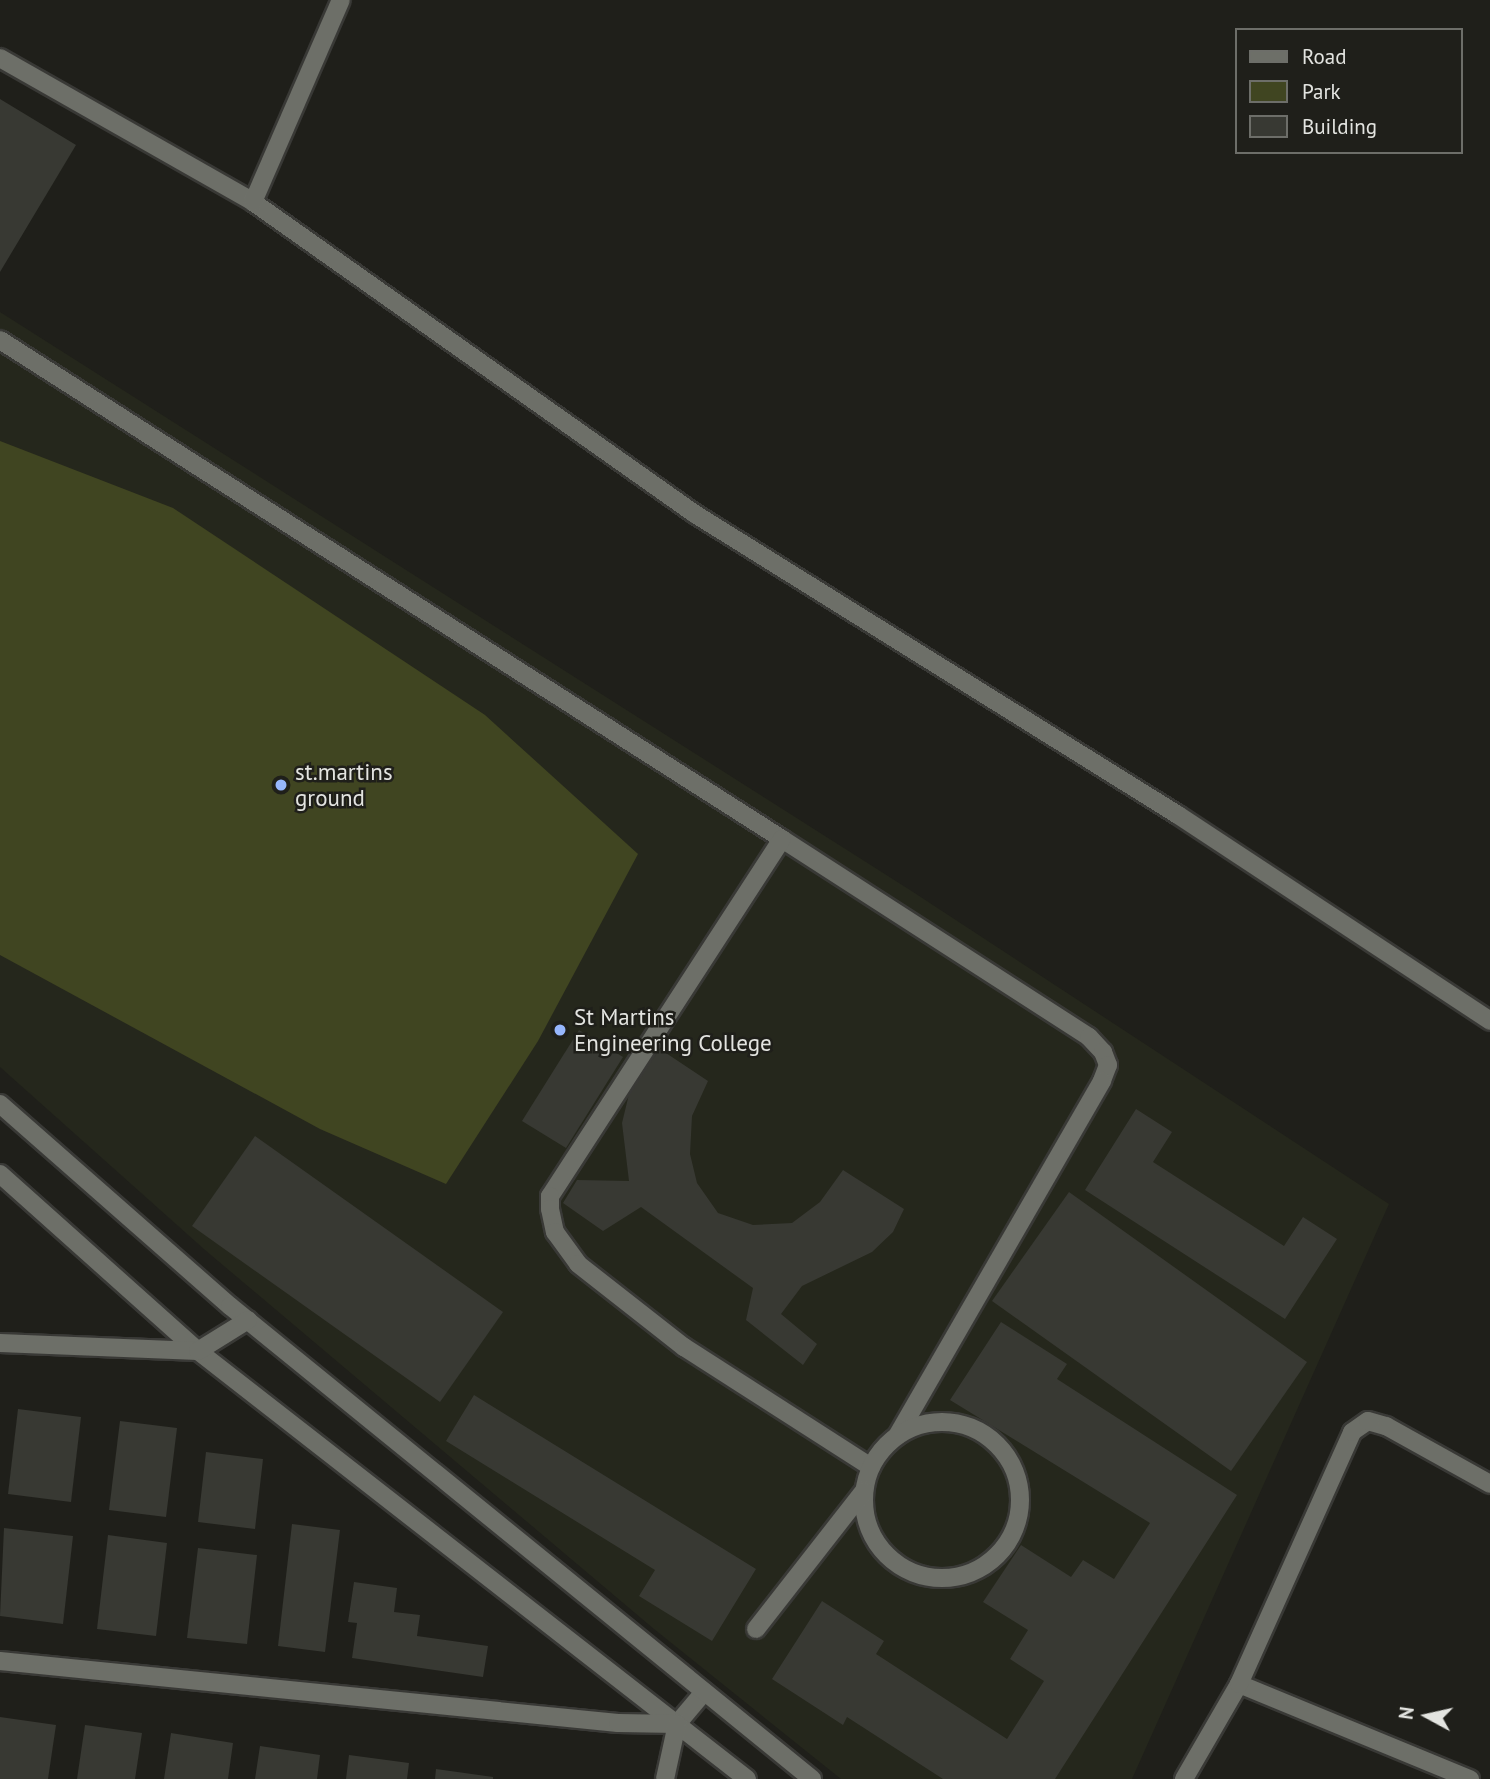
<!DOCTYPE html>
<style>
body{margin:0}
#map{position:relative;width:1490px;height:1779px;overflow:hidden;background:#1f1f1a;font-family:"PT Sans",sans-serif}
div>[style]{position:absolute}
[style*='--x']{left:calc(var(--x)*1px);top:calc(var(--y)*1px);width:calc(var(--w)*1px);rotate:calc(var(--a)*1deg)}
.built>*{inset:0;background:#25271c}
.green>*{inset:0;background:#404521}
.building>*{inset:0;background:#383933}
.roads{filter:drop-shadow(2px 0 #393936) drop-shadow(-2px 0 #393936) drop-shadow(0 2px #393936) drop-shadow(0 -2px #393936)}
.lane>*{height:18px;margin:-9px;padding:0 9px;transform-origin:9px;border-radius:9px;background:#6d6f68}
.lane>.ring{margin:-9px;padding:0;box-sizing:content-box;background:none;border:18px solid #6d6f68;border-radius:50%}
.street>*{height:18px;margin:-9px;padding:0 9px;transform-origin:9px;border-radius:9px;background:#6d6f68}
.dots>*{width:19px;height:19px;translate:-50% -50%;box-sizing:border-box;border:4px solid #1f1f1a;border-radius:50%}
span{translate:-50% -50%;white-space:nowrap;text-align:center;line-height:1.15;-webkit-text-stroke:5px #1f1f1a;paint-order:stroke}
.poi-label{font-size:23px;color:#e3e4e0}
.left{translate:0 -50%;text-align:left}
.legend{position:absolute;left:1235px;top:28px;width:228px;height:126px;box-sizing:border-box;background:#1f1f1a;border:2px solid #6d6e69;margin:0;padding:9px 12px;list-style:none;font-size:21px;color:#e3e4e0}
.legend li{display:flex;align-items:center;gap:14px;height:35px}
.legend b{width:35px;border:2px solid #6d6e69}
.north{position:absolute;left:1392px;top:1681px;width:70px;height:70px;-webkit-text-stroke:5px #1f1f1a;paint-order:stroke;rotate:278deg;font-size:19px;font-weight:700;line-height:28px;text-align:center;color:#e3e4e0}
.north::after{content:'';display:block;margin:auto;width:24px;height:32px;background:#e3e4e0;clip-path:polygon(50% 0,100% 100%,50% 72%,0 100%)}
</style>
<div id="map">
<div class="built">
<div style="clip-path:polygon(0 312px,910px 890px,1389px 1204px,1132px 1779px,841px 1779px,654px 1629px,205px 1250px,0 1067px)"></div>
</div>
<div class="green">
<div style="clip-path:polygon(0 441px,173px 508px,485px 715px,638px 854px,538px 1041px,446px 1184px,320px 1129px,0 955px)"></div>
</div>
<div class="building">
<div style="clip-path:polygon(0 99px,76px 145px,0 272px)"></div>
<div style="clip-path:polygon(579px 1030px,623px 1057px,566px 1148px,522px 1121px)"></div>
<div style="clip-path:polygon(660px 1049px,708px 1081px,692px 1116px,690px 1154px,697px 1183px,718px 1213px,753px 1225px,792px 1223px,820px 1202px,843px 1170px,904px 1209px,893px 1232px,872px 1252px,802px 1286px,781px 1314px,817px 1344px,803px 1365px,746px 1320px,753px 1288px,641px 1207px,603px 1231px,563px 1203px,577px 1180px,629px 1181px,622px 1123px,630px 1090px)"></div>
<div style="clip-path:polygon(1136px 1109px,1172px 1132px,1153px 1162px,1284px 1246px,1303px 1217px,1337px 1239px,1285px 1319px,1085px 1190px)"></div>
<div style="clip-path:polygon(255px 1136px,503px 1312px,440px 1402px,192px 1226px)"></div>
<div style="clip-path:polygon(1069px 1192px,1307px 1362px,1231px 1471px,992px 1301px)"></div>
<div style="clip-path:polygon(1001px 1322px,1067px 1364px,1057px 1379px,1237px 1495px,1055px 1779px,943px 1779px,847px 1717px,843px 1725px,772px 1679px,822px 1601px,884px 1641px,876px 1654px,1007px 1739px,1044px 1681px,1010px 1659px,1028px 1630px,983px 1602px,1021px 1545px,1071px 1577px,1083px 1560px,1114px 1579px,1150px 1523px,950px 1400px)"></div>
<div style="clip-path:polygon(474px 1395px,756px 1569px,712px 1641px,639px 1596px,655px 1570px,446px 1441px)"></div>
<div style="clip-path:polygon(18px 1409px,81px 1417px,71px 1502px,8px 1494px)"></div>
<div style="clip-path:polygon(120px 1421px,177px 1428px,166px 1517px,109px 1510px)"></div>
<div style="clip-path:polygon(206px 1452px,263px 1459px,255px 1529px,198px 1522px)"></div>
<div style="clip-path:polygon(292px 1524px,340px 1530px,325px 1652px,278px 1646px)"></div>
<div style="clip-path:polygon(4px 1528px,73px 1536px,63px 1624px,0 1616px)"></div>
<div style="clip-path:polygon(108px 1535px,167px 1543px,156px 1636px,97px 1629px)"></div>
<div style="clip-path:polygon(198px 1548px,257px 1555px,247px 1644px,187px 1638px)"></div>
<div style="clip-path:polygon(354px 1582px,397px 1588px,394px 1612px,420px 1615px,417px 1636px,488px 1646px,483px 1677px,352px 1658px,357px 1623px,348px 1622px)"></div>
<div style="clip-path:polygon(0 1717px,56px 1725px,48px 1779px,0 1779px)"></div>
<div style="clip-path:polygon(85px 1725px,142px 1733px,135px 1779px,77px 1779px)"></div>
<div style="clip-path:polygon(171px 1733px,233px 1743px,228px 1779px,164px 1779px)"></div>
<div style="clip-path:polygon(260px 1746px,320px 1755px,317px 1779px,255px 1779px)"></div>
<div style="clip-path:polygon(349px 1755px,409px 1763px,407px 1779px,346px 1779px)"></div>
<div style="clip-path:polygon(436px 1769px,493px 1777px,493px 1779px,435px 1779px)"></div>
</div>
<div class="roads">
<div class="lane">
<div style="--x:0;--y:58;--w:291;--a:29.6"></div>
<div style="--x:253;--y:202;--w:541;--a:35.22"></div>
<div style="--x:695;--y:514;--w:569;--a:31.93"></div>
<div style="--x:1178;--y:815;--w:374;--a:33.4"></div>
<div style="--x:253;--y:202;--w:220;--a:-66.5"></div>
<div style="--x:0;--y:340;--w:928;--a:32.54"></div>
<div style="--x:782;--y:839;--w:365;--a:32.8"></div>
<div style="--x:1089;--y:1037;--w:21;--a:47"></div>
<div style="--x:1103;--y:1052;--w:14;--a:69"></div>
<div style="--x:1108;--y:1065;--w:17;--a:111"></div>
<div style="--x:1102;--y:1081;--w:409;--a:120"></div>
<div style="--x:782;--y:839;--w:426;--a:123"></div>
<div style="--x:550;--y:1196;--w:13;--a:90"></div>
<div style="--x:550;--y:1209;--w:24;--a:78"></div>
<div style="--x:555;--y:1232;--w:39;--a:54"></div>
<div style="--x:578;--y:1264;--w:135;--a:38.1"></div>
<div style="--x:684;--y:1347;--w:222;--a:32.7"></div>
<div class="ring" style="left:864px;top:1422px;width:138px;height:138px"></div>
<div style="--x:756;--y:1629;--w:175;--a:-52"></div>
<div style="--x:677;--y:1724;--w:42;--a:-49.8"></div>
</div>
<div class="street">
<div style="--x:0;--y:1104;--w:306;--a:41.3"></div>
<div style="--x:230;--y:1306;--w:750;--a:39.1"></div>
<div style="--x:0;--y:1174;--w:266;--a:41.8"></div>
<div style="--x:198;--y:1351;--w:696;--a:37.94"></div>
<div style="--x:0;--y:1343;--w:198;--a:2.3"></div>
<div style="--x:198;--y:1351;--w:59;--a:-31.8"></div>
<div style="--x:0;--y:1661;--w:621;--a:5.73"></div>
<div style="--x:618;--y:1723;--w:59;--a:1"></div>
<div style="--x:677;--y:1724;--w:56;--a:102.3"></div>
<div style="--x:1239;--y:1684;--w:250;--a:22.4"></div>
<div style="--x:1184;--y:1779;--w:110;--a:-59.9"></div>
<div style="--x:1239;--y:1684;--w:276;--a:-65.8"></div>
<div style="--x:1352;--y:1432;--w:19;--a:-35"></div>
<div style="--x:1368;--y:1421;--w:19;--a:16"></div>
<div style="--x:1386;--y:1426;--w:119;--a:29.1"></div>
</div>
</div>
<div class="dots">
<div style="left:281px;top:785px;background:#96b6fd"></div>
<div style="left:560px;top:1030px;background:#96b6fd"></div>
</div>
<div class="poi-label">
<span class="left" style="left:295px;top:785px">st.martins<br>ground</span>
<span class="left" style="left:574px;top:1030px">St Martins<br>Engineering College</span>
</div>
<ul class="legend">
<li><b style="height:9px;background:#6d6f68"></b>Road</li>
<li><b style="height:19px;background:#404521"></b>Park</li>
<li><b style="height:19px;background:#383933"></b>Building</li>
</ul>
<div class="north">N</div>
</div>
